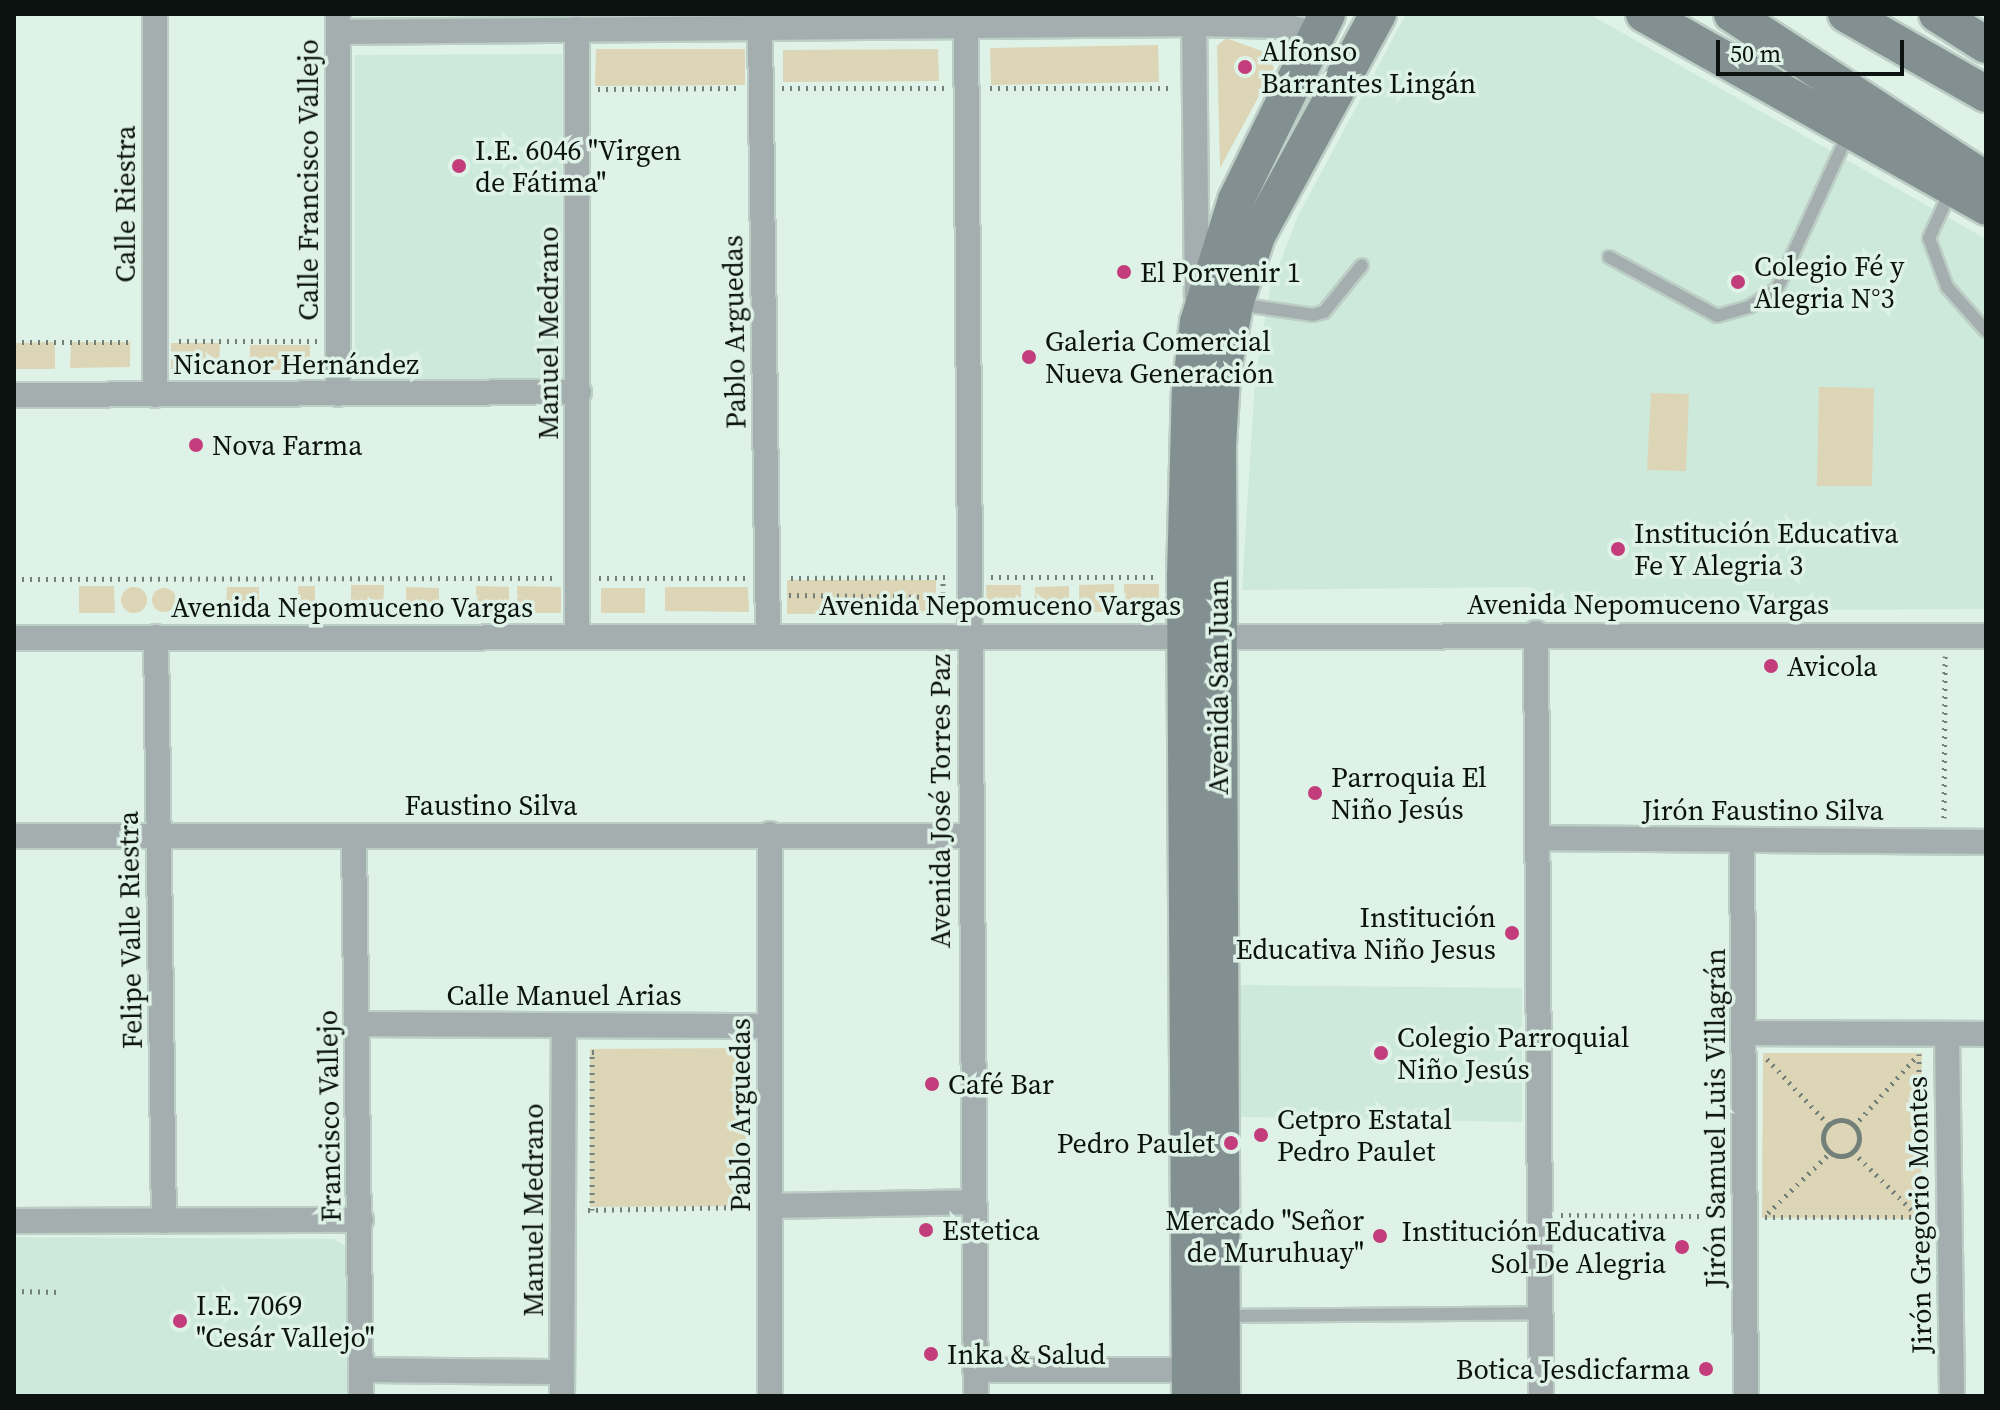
<!DOCTYPE html>
<meta charset="utf-8">
<style>
body{margin:0}
#map{position:relative;width:2000px;height:1410px;overflow:hidden;background:#def2e8;font-family:"Source Serif 4",serif}
div>[style]{position:absolute}
[style*='--x']{left:calc(var(--x)*1px);top:calc(var(--y)*1px);width:calc(var(--w)*1px);rotate:calc(var(--a)*1deg)}
.built>*{inset:0;background:#cde9dc}
.green>*{inset:0;background:#dcd5b6}
.round{border-radius:50%}
.path>*{height:5px;margin-top:-2.5px;transform-origin:0;background:repeating-linear-gradient(90deg,#73807a 0 2px,transparent 0 8px)}
.path>.ring{margin:-2.5px;padding:0;box-sizing:content-box;background:none;border:5px solid #73807a;border-radius:50%}
.roads{filter:drop-shadow(2px 0 #bccec5) drop-shadow(-2px 0 #bccec5) drop-shadow(0 2px #bccec5) drop-shadow(0 -2px #bccec5)}
.lane>*{height:12px;margin:-6px;padding:0 6px;transform-origin:6px;border-radius:6px;background:#a5aeaf}
.street>*{height:24px;margin:-12px;padding:0 12px;transform-origin:12px;border-radius:12px;background:#a5aeaf}
.secondary>*{height:36px;margin:-18px;padding:0 18px;transform-origin:18px;border-radius:18px;background:#829091}
.dots>*{width:22px;height:22px;translate:-50% -50%;box-sizing:border-box;border:4px solid #def2e8;border-radius:50%}
span{translate:-50% -50%;white-space:nowrap;text-align:center;line-height:1.15;-webkit-text-stroke:7px #def2e8;paint-order:stroke}
.poi-label{font-size:28px;color:#0b120f}
.left{translate:0 -50%;text-align:left}
.right{translate:-100% -50%;text-align:right}
.street-label{font-size:28px;color:#0b120f}
.frame{position:absolute;inset:0;border:16px solid #0b120f;pointer-events:none}
.scale{position:absolute;left:1716px;top:40px;width:188px;height:36px;box-sizing:border-box;border:4px solid #0b120f;border-top:0;padding-left:10px;font-size:24px;line-height:28px;white-space:nowrap;color:#0b120f;-webkit-text-stroke:6px #def2e8;paint-order:stroke}
</style>
<div id="map">
<div class="built">
<div style="clip-path:polygon(1406px 14px,1589px 14px,1986px 239px,1986px 609px,1575px 611px,1530px 587px,1242px 590px,1255px 380px,1270px 288px,1298px 216px)"></div>
<div style="clip-path:polygon(562px 54px,563px 381px,355px 383px,355px 55px)"></div>
<div style="clip-path:polygon(1241px 985px,1522px 988px,1522px 1122px,1239px 1117px)"></div>
<div style="clip-path:polygon(14px 1237px,334px 1239px,345px 1246px,348px 1396px,14px 1396px)"></div>
</div>
<div class="green">
<div style="clip-path:polygon(1226px 38px,1267px 53px,1274px 68px,1220px 168px,1217px 46px)"></div>
<div style="clip-path:polygon(1158px 45px,1159px 82px,991px 85px,990px 48px)"></div>
<div style="clip-path:polygon(596px 49px,745px 49px,745px 85px,595px 86px)"></div>
<div style="clip-path:polygon(938px 49px,939px 81px,783px 82px,783px 50px)"></div>
<div style="clip-path:polygon(55px 342px,55px 369px,14px 369px,14px 343px)"></div>
<div style="clip-path:polygon(71px 342px,130px 342px,130px 367px,70px 368px)"></div>
<div style="clip-path:polygon(171px 343px,220px 343px,219px 369px,171px 369px)"></div>
<div style="clip-path:polygon(250px 345px,310px 345px,310px 370px,250px 370px)"></div>
<div style="clip-path:polygon(1819px 387px,1874px 388px,1872px 486px,1817px 486px)"></div>
<div style="clip-path:polygon(1651px 393px,1689px 394px,1686px 471px,1647px 470px)"></div>
<div style="clip-path:polygon(787px 580px,936px 580px,936px 614px,787px 614px)"></div>
<div style="clip-path:polygon(1114px 584px,1114px 612px,1079px 612px,1079px 585px)"></div>
<div style="clip-path:polygon(1124px 584px,1159px 584px,1159px 611px,1125px 612px)"></div>
<div style="clip-path:polygon(351px 585px,384px 585px,383px 612px,351px 611px)"></div>
<div style="clip-path:polygon(986px 585px,1021px 585px,1021px 612px,987px 613px)"></div>
<div style="clip-path:polygon(114px 586px,115px 613px,79px 613px,79px 586px)"></div>
<div style="clip-path:polygon(298px 586px,315px 586px,315px 613px,298px 613px)"></div>
<div style="clip-path:polygon(476px 586px,509px 587px,509px 613px,476px 612px)"></div>
<div style="clip-path:polygon(517px 586px,561px 587px,561px 613px,517px 613px)"></div>
<div style="clip-path:polygon(1069px 586px,1069px 613px,1035px 614px,1035px 587px)"></div>
<div style="clip-path:polygon(227px 587px,259px 587px,259px 614px,226px 613px)"></div>
<div style="clip-path:polygon(406px 587px,439px 588px,439px 614px,406px 613px)"></div>
<div style="clip-path:polygon(665px 587px,748px 587px,749px 612px,665px 611px)"></div>
<div class="round" style="left:121px;top:587px;width:26px;height:26px"></div>
<div style="clip-path:polygon(601px 588px,645px 588px,645px 613px,601px 613px)"></div>
<div class="round" style="left:152px;top:588px;width:24px;height:24px"></div>
<div style="clip-path:polygon(746px 1048px,746px 1206px,590px 1207px,590px 1049px)"></div>
<div style="clip-path:polygon(1763px 1053px,1922px 1053px,1921px 1219px,1762px 1218px)"></div>
</div>
<div class="path">
<div style="--x:1242;--y:62;--w:8;--a:7"></div>
<div style="--x:1250;--y:63;--w:9;--a:103"></div>
<div style="--x:1248;--y:72;--w:7;--a:-172"></div>
<div style="--x:1241;--y:71;--w:9;--a:-84"></div>
<div style="--x:782;--y:88;--w:162;--a:0"></div>
<div style="--x:990;--y:88;--w:182;--a:0"></div>
<div style="--x:598;--y:89;--w:142;--a:-0.4"></div>
<div style="--x:179;--y:341;--w:138;--a:0"></div>
<div style="--x:14;--y:342;--w:119;--a:0"></div>
<div style="--x:991;--y:577;--w:166;--a:0"></div>
<div style="--x:599;--y:578;--w:146;--a:0"></div>
<div style="--x:791;--y:578;--w:158;--a:-0.4"></div>
<div style="--x:14;--y:579;--w:539;--a:-0.11"></div>
<div style="--x:789;--y:595;--w:154;--a:0.7"></div>
<div style="--x:943;--y:617;--w:39;--a:-90"></div>
<div style="--x:1944;--y:818;--w:162;--a:-89.6"></div>
<div style="--x:1919;--y:1054;--w:163;--a:90"></div>
<div style="--x:1767;--y:1059;--w:91;--a:46.8"></div>
<div class="ring" style="left:1823px;top:1120px;width:31px;height:31px"></div>
<div style="--x:1854;--y:1126;--w:94;--a:-48"></div>
<div style="--x:1853;--y:1152;--w:93;--a:44.6"></div>
<div style="--x:588;--y:1210;--w:158;--a:-1.1"></div>
<div style="--x:592;--y:1210;--w:158;--a:-90"></div>
<div style="--x:592;--y:1052;--w:6;--a:0"></div>
<div style="--x:1768;--y:1213;--w:86;--a:-44.1"></div>
<div style="--x:1561;--y:1215;--w:162;--a:0.4"></div>
<div style="--x:1765;--y:1217;--w:158;--a:0"></div>
<div style="--x:14;--y:1291;--w:46;--a:1.2"></div>
</div>
<div class="roads">
<div class="lane">
<div style="--x:1951;--y:190;--w:53;--a:114.6"></div>
<div style="--x:1929;--y:238;--w:52;--a:69.8"></div>
<div style="--x:1947;--y:287;--w:59;--a:48.4"></div>
<div style="--x:1609;--y:257;--w:123;--a:28.6"></div>
<div style="--x:1717;--y:316;--w:33;--a:-16"></div>
<div style="--x:1749;--y:307;--w:33;--a:-33"></div>
<div style="--x:1777;--y:289;--w:170;--a:-65.4"></div>
<div style="--x:1237;--y:304;--w:77;--a:8.2"></div>
<div style="--x:1313;--y:315;--w:11;--a:-15"></div>
<div style="--x:1324;--y:312;--w:60;--a:-51"></div>
<div style="--x:1224;--y:1316;--w:317;--a:-0.5"></div>
</div>
<div class="street">
<div style="--x:338;--y:14;--w:380;--a:90"></div>
<div style="--x:966;--y:14;--w:1382;--a:89.59"></div>
<div style="--x:1194;--y:14;--w:282;--a:89.4"></div>
<div style="--x:760;--y:28;--w:608;--a:89.25"></div>
<div style="--x:577;--y:29;--w:607;--a:90"></div>
<div style="--x:338;--y:32;--w:856;--a:-0.54"></div>
<div style="--x:1194;--y:24;--w:90;--a:1.3"></div>
<div style="--x:1284;--y:26;--w:33;--a:14"></div>
<div style="--x:14;--y:395;--w:565;--a:-0.3"></div>
<div style="--x:155;--y:395;--w:381;--a:-90"></div>
<div style="--x:1536;--y:633;--w:763;--a:89.62"></div>
<div style="--x:156;--y:637;--w:584;--a:89.22"></div>
<div style="--x:14;--y:638;--w:1972;--a:-0.06"></div>
<div style="--x:14;--y:836;--w:954;--a:0"></div>
<div style="--x:354;--y:836;--w:560;--a:89.28"></div>
<div style="--x:1539;--y:838;--w:447;--a:0.5"></div>
<div style="--x:1742;--y:841;--w:555;--a:89.59"></div>
<div style="--x:358;--y:1024;--w:412;--a:0.3"></div>
<div style="--x:1745;--y:1033;--w:241;--a:0.2"></div>
<div style="--x:1947;--y:1034;--w:362;--a:89.2"></div>
<div style="--x:770;--y:1206;--w:200;--a:-1.1"></div>
<div style="--x:14;--y:1221;--w:347;--a:-0.2"></div>
<div style="--x:361;--y:1370;--w:201;--a:0.6"></div>
<div style="--x:975;--y:1370;--w:215;--a:0"></div>
<div style="--x:562;--y:1396;--w:371;--a:-89.7"></div>
<div style="--x:770;--y:1396;--w:562;--a:-90"></div>
</div>
<div class="secondary">
<div style="--x:1644;--y:14;--w:393;--a:29.4"></div>
<div style="--x:1732;--y:14;--w:303;--a:33.2"></div>
<div style="--x:1846;--y:14;--w:161;--a:29.7"></div>
<div style="--x:1937;--y:14;--w:58;--a:32.3"></div>
<div style="--x:1190;--y:1396;--w:819;--a:-90.35"></div>
<div style="--x:1185;--y:577;--w:185;--a:-88.5"></div>
<div style="--x:1190;--y:392;--w:70;--a:-83.5"></div>
<div style="--x:1198;--y:322;--w:128;--a:-72.7"></div>
<div style="--x:1236;--y:200;--w:207;--a:-63.9"></div>
<div style="--x:1222;--y:1396;--w:950;--a:-90.24"></div>
<div style="--x:1218;--y:446;--w:69;--a:-86.7"></div>
<div style="--x:1222;--y:377;--w:74;--a:-79.9"></div>
<div style="--x:1235;--y:304;--w:71;--a:-72.1"></div>
<div style="--x:1257;--y:236;--w:253;--a:-61.4"></div>
</div>
</div>
<div class="dots">
<div style="left:1245px;top:67px;background:#c33c7b"></div>
<div style="left:459px;top:166px;background:#c33c7b"></div>
<div style="left:1124px;top:272px;background:#c33c7b"></div>
<div style="left:1738px;top:282px;background:#c33c7b"></div>
<div style="left:1029px;top:357px;background:#c33c7b"></div>
<div style="left:196px;top:445px;background:#c33c7b"></div>
<div style="left:1618px;top:549px;background:#c33c7b"></div>
<div style="left:1771px;top:666px;background:#c33c7b"></div>
<div style="left:1315px;top:793px;background:#c33c7b"></div>
<div style="left:1512px;top:933px;background:#c33c7b"></div>
<div style="left:1381px;top:1053px;background:#c33c7b"></div>
<div style="left:932px;top:1084px;background:#c33c7b"></div>
<div style="left:1261px;top:1135px;background:#c33c7b"></div>
<div style="left:1231px;top:1143px;background:#c33c7b"></div>
<div style="left:926px;top:1230px;background:#c33c7b"></div>
<div style="left:1380px;top:1236px;background:#c33c7b"></div>
<div style="left:1682px;top:1247px;background:#c33c7b"></div>
<div style="left:180px;top:1321px;background:#c33c7b"></div>
<div style="left:931px;top:1354px;background:#c33c7b"></div>
<div style="left:1706px;top:1369px;background:#c33c7b"></div>
</div>
<div class="poi-label">
<span class="left" style="left:1261px;top:67px">Alfonso<br>Barrantes Lingán</span>
<span class="left" style="left:475px;top:166px">I.E. 6046 "Virgen<br>de Fátima"</span>
<span class="left" style="left:1754px;top:282px">Colegio Fé y<br>Alegria N°3</span>
<span class="left" style="left:1140px;top:272px">El Porvenir 1</span>
<span class="left" style="left:1045px;top:357px">Galeria Comercial<br>Nueva Generación</span>
<span class="left" style="left:212px;top:445px">Nova Farma</span>
<span class="left" style="left:1634px;top:549px">Institución Educativa<br>Fe Y Alegria 3</span>
<span class="left" style="left:1787px;top:666px">Avicola</span>
<span class="left" style="left:1331px;top:793px">Parroquia El<br>Niño Jesús</span>
<span class="right" style="left:1496px;top:933px">Institución<br>Educativa Niño Jesus</span>
<span class="left" style="left:1397px;top:1053px">Colegio Parroquial<br>Niño Jesús</span>
<span class="left" style="left:948px;top:1084px">Café Bar</span>
<span class="left" style="left:1277px;top:1135px">Cetpro Estatal<br>Pedro Paulet</span>
<span class="right" style="left:1215px;top:1143px">Pedro Paulet</span>
<span class="right" style="left:1364px;top:1236px">Mercado "Señor<br>de Muruhuay"</span>
<span class="left" style="left:942px;top:1230px">Estetica</span>
<span class="right" style="left:1666px;top:1247px">Institución Educativa<br>Sol De Alegria</span>
<span class="left" style="left:196px;top:1321px">I.E. 7069<br>"Cesár Vallejo"</span>
<span class="left" style="left:947px;top:1354px">Inka &amp; Salud</span>
<span class="right" style="left:1690px;top:1369px">Botica Jesdicfarma</span>
</div>
<div class="street-label">
<span style="left:308px;top:180px;rotate:-90deg">Calle Francisco Vallejo</span>
<span style="left:125px;top:204px;rotate:-90deg">Calle Riestra</span>
<span style="left:734px;top:332px;rotate:-91deg">Pablo Arguedas</span>
<span style="left:548px;top:333px;rotate:-90deg">Manuel Medrano</span>
<span style="left:296px;top:364px">Nicanor Hernández</span>
<span style="left:1648px;top:604px">Avenida Nepomuceno Vargas</span>
<span style="left:1000px;top:605px">Avenida Nepomuceno Vargas</span>
<span style="left:352px;top:607px">Avenida Nepomuceno Vargas</span>
<span style="left:1218px;top:687px;rotate:-90deg">Avenida San Juan</span>
<span style="left:940px;top:801px;rotate:-90deg">Avenida José Torres Paz</span>
<span style="left:491px;top:805px">Faustino Silva</span>
<span style="left:1763px;top:810px">Jirón Faustino Silva</span>
<span style="left:130px;top:930px;rotate:-91deg">Felipe Valle Riestra</span>
<span style="left:564px;top:995px">Calle Manuel Arias</span>
<span style="left:740px;top:1115px;rotate:-90deg">Pablo Arguedas</span>
<span style="left:329px;top:1116px;rotate:-91deg">Francisco Vallejo</span>
<span style="left:1715px;top:1118px;rotate:-90deg">Jirón Samuel Luis Villagrán</span>
<span style="left:533px;top:1210px;rotate:-90deg">Manuel Medrano</span>
<span style="left:1919px;top:1215px;rotate:-91deg">Jirón Gregorio Montes</span>
</div>
<div class="frame"></div>
<div class="scale">50 m</div>
</div>
